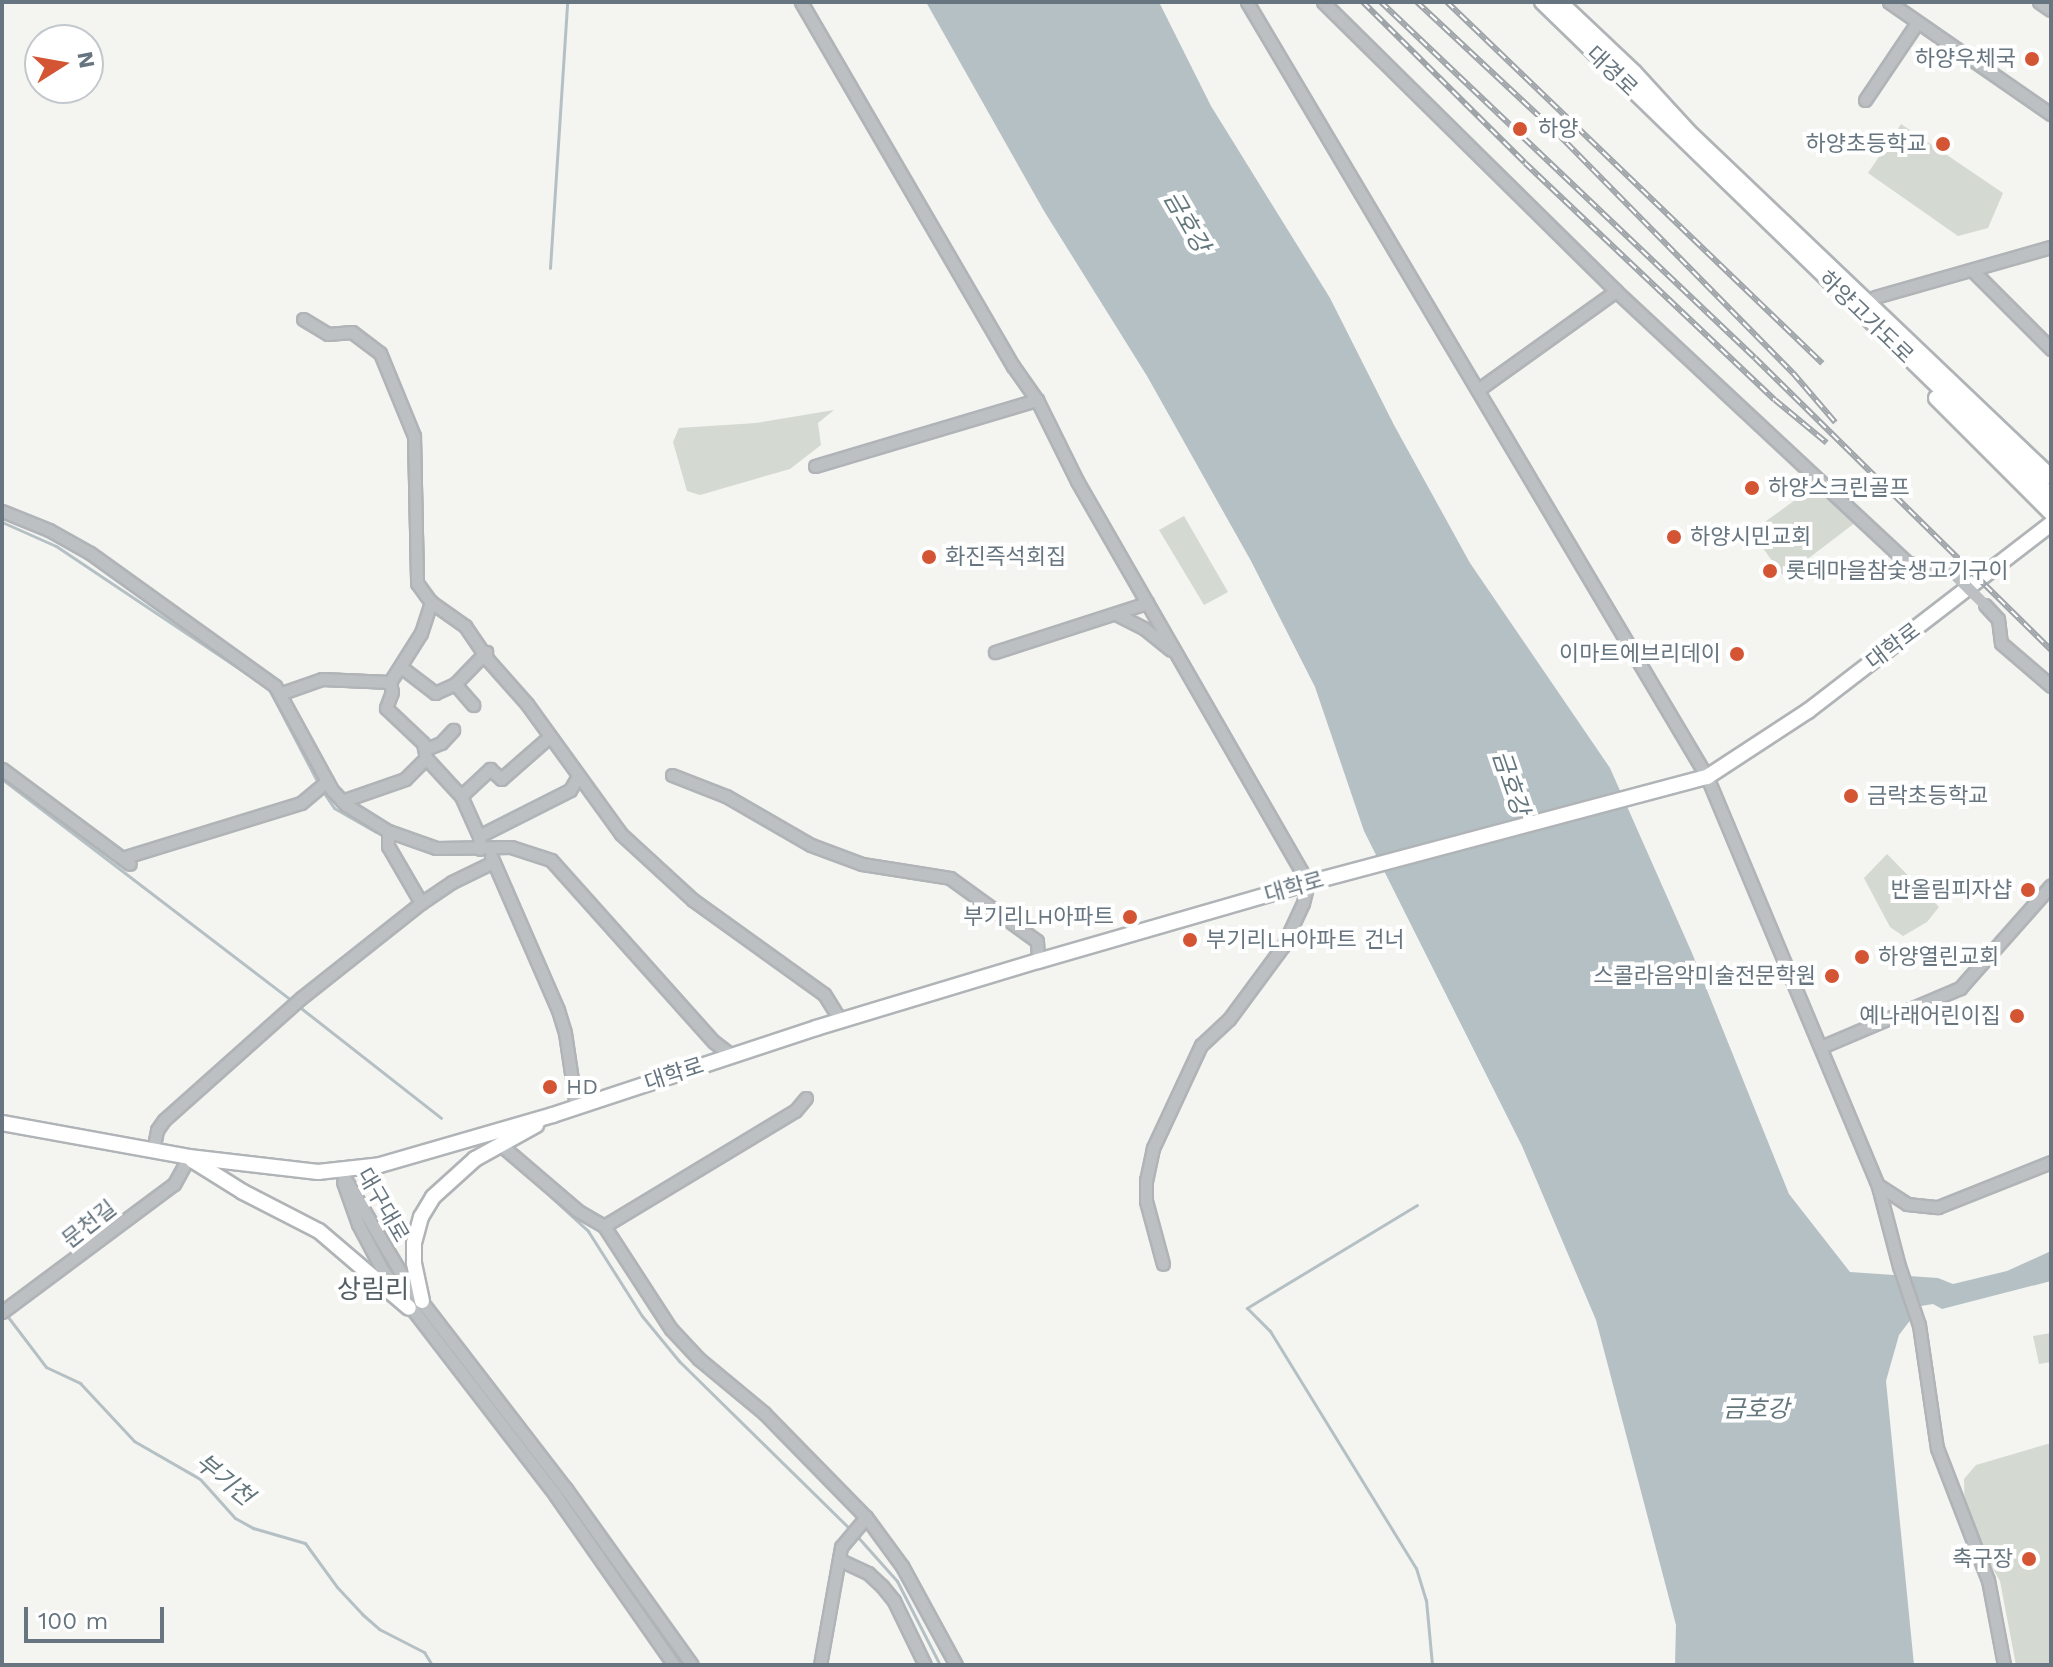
<!DOCTYPE html>
<meta charset="utf-8">
<style>
body{margin:0}
#map{position:relative;width:2053px;height:1667px;overflow:hidden;background:#f4f4f1;font-family:"Work Sans","Noto Sans KR",sans-serif}
div>[style]{position:absolute}
[style*='--x']{left:calc(var(--x)*1px);top:calc(var(--y)*1px);width:calc(var(--w)*1px);rotate:calc(var(--a)*1deg)}
.green>*{inset:0;background:#d4d9d1}
.water>*{inset:0;background:#b5c0c4}
.stream>*{height:3px;margin:-1.5px;padding:0 1.5px;transform-origin:1.5px;border-radius:1.5px;background:#b5c0c4}
.roads{filter:drop-shadow(2px 0 #b0b4b7) drop-shadow(-2px 0 #b0b4b7) drop-shadow(0 2px #b0b4b7) drop-shadow(0 -2px #b0b4b7)}
.minor>*{height:11px;margin:-5.5px;padding:0 5.5px;transform-origin:5.5px;border-radius:5.5px;background:#bcc0c3}
.major>*{height:14px;margin:-7px;padding:0 7px;transform-origin:7px;border-radius:7px;background:#fff}
.rail>*{height:6px;margin-top:-3px;transform-origin:0;background:repeating-linear-gradient(90deg,#fff 0 9px,#9ea4a8 0 18px);box-sizing:border-box;border-block:2px solid #9ea4a8}
.minor-bridge>*{height:11px;margin:-5.5px;padding:0 5.5px;transform-origin:5.5px;border-radius:5.5px;background:#bcc0c3}
.dots>*{width:22px;height:22px;translate:-50% -50%;box-sizing:border-box;border:4px solid #fff;border-radius:50%}
span{translate:-50% -50%;white-space:nowrap;text-align:center;line-height:1.15;-webkit-text-stroke:8px #fff;paint-order:stroke}
.poi-label{font-size:22px;color:#66757f}
.right{translate:-100% -50%;text-align:right}
.left{translate:0 -50%;text-align:left}
.street-label{font-size:22px;color:#66757f}
.water-label{font-size:24px;color:#62767c;font-style:italic}
.quarter-label{font-size:26px;color:#535e65}
.frame{position:absolute;inset:0;border:4px solid #66757f;pointer-events:none}
.north{position:absolute;left:24px;top:24px;width:80px;height:80px;box-sizing:border-box;background:#fff;border:2px solid #c2c8cc;border-radius:50%;rotate:79deg;font-size:22px;font-weight:700;line-height:32px;text-align:center;color:#66757f}
.north::after{content:'';display:block;margin:auto;width:28px;height:36px;background:#d35533;clip-path:polygon(50% 0,100% 100%,50% 72%,0 100%)}
.scale{position:absolute;left:24px;top:1607px;width:140px;height:36px;box-sizing:border-box;border:4px solid #66757f;border-top:0;padding-left:10px;font-size:24px;line-height:28px;white-space:nowrap;color:#66757f;-webkit-text-stroke:6px #fff;paint-order:stroke}
</style>
<div id="map">
<div class="green">
<div style="clip-path:polygon(1901px 124px,2003px 193px,1988px 228px,1958px 236px,1868px 173px)"></div>
<div style="clip-path:polygon(834px 410px,818px 423px,821px 445px,790px 469px,700px 495px,687px 491px,673px 442px,679px 428px,756px 423px)"></div>
<div style="clip-path:polygon(1820px 482px,1860px 519px,1784px 577px,1751px 532px)"></div>
<div style="clip-path:polygon(1184px 516px,1228px 592px,1204px 605px,1159px 530px)"></div>
<div style="clip-path:polygon(1887px 854px,1939px 907px,1927px 922px,1903px 936px,1890px 927px,1864px 878px)"></div>
<div style="clip-path:polygon(2051px 1333px,2051px 1362px,2039px 1364px,2033px 1336px)"></div>
<div style="clip-path:polygon(2051px 1443px,2051px 1665px,2016px 1665px,2000px 1581px,1965px 1519px,1964px 1479px,1976px 1465px)"></div>
</div>
<div class="water">
<div style="clip-path:polygon(926px 2px,1159px 2px,1211px 106px,1330px 298px,1394px 425px,1470px 563px,1610px 768px,1692px 953px,1789px 1194px,1850px 1272px,1938px 1278px,1953px 1284px,2007px 1271px,2051px 1251px,2051px 1281px,1942px 1309px,1933px 1304px,1921px 1306px,1899px 1335px,1886px 1381px,1914px 1665px,1675px 1665px,1676px 1625px,1596px 1320px,1522px 1146px,1364px 831px,1315px 687px,1251px 561px,1147px 376px,1044px 211px)"></div>
</div>
<div class="stream">
<div style="--x:550;--y:268;--w:267;--a:-86.3"></div>
<div style="--x:2;--y:522;--w:59;--a:24"></div>
<div style="--x:56;--y:546;--w:252;--a:33.8"></div>
<div style="--x:270;--y:691;--w:99;--a:62.4"></div>
<div style="--x:2;--y:779;--w:364;--a:37.4"></div>
<div style="--x:324;--y:793;--w:18;--a:56"></div>
<div style="--x:334;--y:808;--w:48;--a:29.7"></div>
<div style="--x:297;--y:1005;--w:183;--a:38.1"></div>
<div style="--x:550;--y:1196;--w:52;--a:42.6"></div>
<div style="--x:588;--y:1231;--w:101;--a:57.6"></div>
<div style="--x:642;--y:1316;--w:58;--a:50.6"></div>
<div style="--x:679;--y:1361;--w:241;--a:44.5"></div>
<div style="--x:1417;--y:1205;--w:199;--a:148.8"></div>
<div style="--x:1247;--y:1308;--w:33;--a:45"></div>
<div style="--x:1270;--y:1331;--w:278;--a:58.4"></div>
<div style="--x:1416;--y:1568;--w:34;--a:73"></div>
<div style="--x:1426;--y:1600;--w:65;--a:84.7"></div>
<div style="--x:5;--y:1313;--w:68;--a:52.8"></div>
<div style="--x:46;--y:1367;--w:38;--a:25"></div>
<div style="--x:80;--y:1383;--w:79;--a:47"></div>
<div style="--x:134;--y:1441;--w:76;--a:29.9"></div>
<div style="--x:200;--y:1479;--w:52;--a:48.1"></div>
<div style="--x:235;--y:1518;--w:21;--a:29"></div>
<div style="--x:253;--y:1528;--w:54;--a:16.1"></div>
<div style="--x:305;--y:1543;--w:54;--a:54"></div>
<div style="--x:337;--y:1587;--w:37;--a:47"></div>
<div style="--x:362;--y:1614;--w:23;--a:41"></div>
<div style="--x:379;--y:1629;--w:51;--a:27.1"></div>
<div style="--x:424;--y:1652;--w:15;--a:58"></div>
<div style="--x:856;--y:1535;--w:62;--a:48.3"></div>
<div style="--x:897;--y:1581;--w:94;--a:62.9"></div>
</div>
<div class="roads">
<div class="minor">
<div style="--x:801;--y:2;--w:421;--a:59.8"></div>
<div style="--x:1013;--y:366;--w:42;--a:54.8"></div>
<div style="--x:1247;--y:2;--w:901;--a:59.31"></div>
<div style="--x:1707;--y:777;--w:442;--a:67.3"></div>
<div style="--x:1878;--y:1185;--w:35;--a:33"></div>
<div style="--x:1907;--y:1204;--w:31;--a:6"></div>
<div style="--x:1938;--y:1207;--w:122;--a:-21.7"></div>
<div style="--x:1323;--y:2;--w:412;--a:44.6"></div>
<div style="--x:1616;--y:291;--w:399;--a:43"></div>
<div style="--x:1908;--y:563;--w:45;--a:11.6"></div>
<div style="--x:1889;--y:2;--w:197;--a:34.7"></div>
<div style="--x:2039;--y:2;--w:14;--a:34"></div>
<div style="--x:1865;--y:100;--w:93;--a:-56"></div>
<div style="--x:1972;--y:270;--w:112;--a:45"></div>
<div style="--x:1875;--y:297;--w:183;--a:-15.9"></div>
<div style="--x:303;--y:319;--w:29;--a:31"></div>
<div style="--x:328;--y:334;--w:24;--a:-5"></div>
<div style="--x:352;--y:332;--w:35;--a:37"></div>
<div style="--x:380;--y:353;--w:90;--a:67.7"></div>
<div style="--x:414;--y:436;--w:147;--a:88.8"></div>
<div style="--x:417;--y:583;--w:24;--a:54"></div>
<div style="--x:431;--y:602;--w:42;--a:35.2"></div>
<div style="--x:465;--y:626;--w:41;--a:55.9"></div>
<div style="--x:488;--y:660;--w:59;--a:48.4"></div>
<div style="--x:527;--y:704;--w:160;--a:54.1"></div>
<div style="--x:621;--y:834;--w:98;--a:42.5"></div>
<div style="--x:693;--y:900;--w:161;--a:35.7"></div>
<div style="--x:824;--y:994;--w:32;--a:58"></div>
<div style="--x:1479;--y:389;--w:168;--a:-35.6"></div>
<div style="--x:815;--y:466;--w:232;--a:-16.6"></div>
<div style="--x:1037;--y:400;--w:90;--a:63.7"></div>
<div style="--x:1077;--y:481;--w:464;--a:60.1"></div>
<div style="--x:1308;--y:883;--w:21;--a:104"></div>
<div style="--x:1303;--y:903;--w:47;--a:114.9"></div>
<div style="--x:1283;--y:946;--w:91;--a:126.5"></div>
<div style="--x:1229;--y:1019;--w:38;--a:137"></div>
<div style="--x:1201;--y:1045;--w:114;--a:115"></div>
<div style="--x:1153;--y:1148;--w:33;--a:102"></div>
<div style="--x:1146;--y:1180;--w:21;--a:90"></div>
<div style="--x:1146;--y:1201;--w:65;--a:74.9"></div>
<div style="--x:2;--y:511;--w:51;--a:22"></div>
<div style="--x:49;--y:530;--w:47;--a:29.3"></div>
<div style="--x:90;--y:553;--w:228;--a:35.7"></div>
<div style="--x:275;--y:686;--w:119;--a:61.3"></div>
<div style="--x:332;--y:790;--w:21;--a:47"></div>
<div style="--x:346;--y:805;--w:49;--a:31.8"></div>
<div style="--x:388;--y:831;--w:51;--a:19.5"></div>
<div style="--x:436;--y:848;--w:75;--a:-0.8"></div>
<div style="--x:511;--y:847;--w:42;--a:18"></div>
<div style="--x:551;--y:860;--w:244;--a:48.2"></div>
<div style="--x:714;--y:1042;--w:21;--a:37"></div>
<div style="--x:1985;--y:605;--w:19;--a:47"></div>
<div style="--x:1998;--y:619;--w:24;--a:83"></div>
<div style="--x:2001;--y:643;--w:66;--a:40.7"></div>
<div style="--x:1118;--y:615;--w:30;--a:27"></div>
<div style="--x:1145;--y:629;--w:33;--a:39"></div>
<div style="--x:995;--y:652;--w:160;--a:-17.9"></div>
<div style="--x:401;--y:667;--w:43;--a:37.4"></div>
<div style="--x:435;--y:693;--w:22;--a:-24"></div>
<div style="--x:455;--y:684;--w:45;--a:-45.9"></div>
<div style="--x:390;--y:682;--w:10;--a:79"></div>
<div style="--x:392;--y:692;--w:17;--a:111"></div>
<div style="--x:386;--y:708;--w:51;--a:43.4"></div>
<div style="--x:423;--y:743;--w:15;--a:79"></div>
<div style="--x:426;--y:758;--w:52;--a:47.4"></div>
<div style="--x:461;--y:796;--w:44;--a:65.8"></div>
<div style="--x:479;--y:836;--w:13;--a:86"></div>
<div style="--x:455;--y:684;--w:28;--a:49"></div>
<div style="--x:282;--y:693;--w:42;--a:-19.3"></div>
<div style="--x:322;--y:679;--w:68;--a:2.5"></div>
<div style="--x:390;--y:682;--w:58;--a:-57.7"></div>
<div style="--x:421;--y:633;--w:33;--a:-72"></div>
<div style="--x:426;--y:749;--w:16;--a:-22"></div>
<div style="--x:441;--y:743;--w:18;--a:-47"></div>
<div style="--x:2;--y:769;--w:159;--a:36.6"></div>
<div style="--x:672;--y:775;--w:58;--a:21.3"></div>
<div style="--x:726;--y:796;--w:98;--a:30"></div>
<div style="--x:811;--y:845;--w:54;--a:20.4"></div>
<div style="--x:862;--y:864;--w:89;--a:9"></div>
<div style="--x:950;--y:878;--w:107;--a:35.9"></div>
<div style="--x:1037;--y:941;--w:20;--a:87"></div>
<div style="--x:461;--y:796;--w:40;--a:-43"></div>
<div style="--x:490;--y:769;--w:15;--a:42"></div>
<div style="--x:501;--y:779;--w:64;--a:-41.2"></div>
<div style="--x:342;--y:801;--w:67;--a:-19.2"></div>
<div style="--x:405;--y:779;--w:30;--a:-45"></div>
<div style="--x:388;--y:831;--w:15;--a:90"></div>
<div style="--x:388;--y:846;--w:66;--a:59.9"></div>
<div style="--x:479;--y:836;--w:102;--a:-26.8"></div>
<div style="--x:570;--y:790;--w:16;--a:-60"></div>
<div style="--x:491;--y:856;--w:168;--a:66.5"></div>
<div style="--x:558;--y:1010;--w:24;--a:73"></div>
<div style="--x:565;--y:1033;--w:75;--a:81.5"></div>
<div style="--x:122;--y:858;--w:187;--a:-17.1"></div>
<div style="--x:301;--y:803;--w:34;--a:-40"></div>
<div style="--x:1821;--y:1047;--w:151;--a:-23"></div>
<div style="--x:1960;--y:988;--w:137;--a:-48.5"></div>
<div style="--x:502;--y:1146;--w:100;--a:40.5"></div>
<div style="--x:578;--y:1211;--w:30;--a:30"></div>
<div style="--x:604;--y:1226;--w:123;--a:57"></div>
<div style="--x:671;--y:1329;--w:41;--a:47"></div>
<div style="--x:699;--y:1359;--w:85;--a:39.7"></div>
<div style="--x:764;--y:1413;--w:146;--a:45.6"></div>
<div style="--x:866;--y:1517;--w:61;--a:53.7"></div>
<div style="--x:902;--y:1566;--w:113;--a:61.4"></div>
<div style="--x:153;--y:1151;--w:21;--a:-79"></div>
<div style="--x:157;--y:1130;--w:12;--a:-55"></div>
<div style="--x:164;--y:1120;--w:183;--a:-41.7"></div>
<div style="--x:301;--y:998;--w:153;--a:-38.4"></div>
<div style="--x:421;--y:903;--w:37;--a:-34"></div>
<div style="--x:452;--y:882;--w:46;--a:-26"></div>
<div style="--x:340;--y:1170;--w:128;--a:59.4"></div>
<div style="--x:405;--y:1280;--w:264;--a:52.4"></div>
<div style="--x:566;--y:1489;--w:216;--a:54.4"></div>
<div style="--x:343;--y:1182;--w:45;--a:70.3"></div>
<div style="--x:358;--y:1224;--w:53;--a:62"></div>
<div style="--x:383;--y:1271;--w:284;--a:52.4"></div>
<div style="--x:556;--y:1496;--w:206;--a:55.1"></div>
<div style="--x:1878;--y:1186;--w:83;--a:75.3"></div>
<div style="--x:1899;--y:1266;--w:62;--a:71.3"></div>
<div style="--x:1919;--y:1325;--w:124;--a:81.7"></div>
<div style="--x:1937;--y:1448;--w:142;--a:68.9"></div>
<div style="--x:1988;--y:1580;--w:86;--a:79.3"></div>
<div style="--x:604;--y:1226;--w:223;--a:-31.1"></div>
<div style="--x:795;--y:1111;--w:17;--a:-50"></div>
<div style="--x:2;--y:1312;--w:214;--a:-36.7"></div>
<div style="--x:174;--y:1184;--w:31;--a:-61"></div>
<div style="--x:842;--y:1561;--w:29;--a:25"></div>
<div style="--x:868;--y:1573;--w:19;--a:43"></div>
<div style="--x:882;--y:1586;--w:19;--a:51"></div>
<div style="--x:894;--y:1601;--w:71;--a:64.2"></div>
<div style="--x:820;--y:1665;--w:120;--a:-79.9"></div>
<div style="--x:841;--y:1547;--w:39;--a:-50"></div>
</div>
<div class="major">
<div style="--x:1542;--y:2;--w:709;--a:44.14"></div>
<div style="--x:1560;--y:2;--w:102;--a:43.4"></div>
<div style="--x:1634;--y:72;--w:81;--a:47.5"></div>
<div style="--x:1689;--y:132;--w:500;--a:43.62"></div>
<div style="--x:1936;--y:398;--w:163;--a:45"></div>
<div style="--x:2;--y:1123;--w:190;--a:10.3"></div>
<div style="--x:189;--y:1157;--w:130;--a:6.6"></div>
<div style="--x:318;--y:1172;--w:62;--a:-6.4"></div>
<div style="--x:380;--y:1165;--w:180;--a:-16.1"></div>
<div style="--x:553;--y:1115;--w:277;--a:-18.3"></div>
<div style="--x:816;--y:1028;--w:232;--a:-16.8"></div>
<div style="--x:1038;--y:961;--w:281;--a:-16.1"></div>
<div style="--x:1308;--y:883;--w:413;--a:-14.9"></div>
<div style="--x:1707;--y:777;--w:121;--a:-33.2"></div>
<div style="--x:1808;--y:711;--w:307;--a:-37.6"></div>
<div style="--x:192;--y:1160;--w:60;--a:32.1"></div>
<div style="--x:243;--y:1192;--w:85;--a:27.2"></div>
<div style="--x:319;--y:1231;--w:118;--a:40.5"></div>
<div style="--x:422;--y:1301;--w:39;--a:-102"></div>
<div style="--x:414;--y:1263;--w:20;--a:-90"></div>
<div style="--x:414;--y:1243;--w:27;--a:-75"></div>
<div style="--x:421;--y:1217;--w:23;--a:-59"></div>
<div style="--x:433;--y:1197;--w:57;--a:-42.1"></div>
<div style="--x:475;--y:1159;--w:70;--a:-29.1"></div>
</div>
</div>
<div class="rail">
<div style="--x:1363;--y:2;--w:228;--a:44.8"></div>
<div style="--x:1525;--y:163;--w:344;--a:43.5"></div>
<div style="--x:1775;--y:400;--w:67;--a:39.6"></div>
<div style="--x:1381;--y:2;--w:516;--a:43.59"></div>
<div style="--x:1755;--y:358;--w:416;--a:44.6"></div>
<div style="--x:1417;--y:2;--w:187;--a:43.1"></div>
<div style="--x:1554;--y:130;--w:341;--a:45.5"></div>
<div style="--x:1793;--y:373;--w:65;--a:49.4"></div>
<div style="--x:1447;--y:2;--w:521;--a:43.91"></div>
</div>
<div class="minor-bridge">
<div style="--x:1952;--y:572;--w:47;--a:45"></div>
</div>
<div class="dots">
<div style="left:2032px;top:59px;background:#d35533"></div>
<div style="left:1520px;top:129px;background:#d35533"></div>
<div style="left:1943px;top:144px;background:#d35533"></div>
<div style="left:1752px;top:488px;background:#d35533"></div>
<div style="left:1674px;top:537px;background:#d35533"></div>
<div style="left:929px;top:557px;background:#d35533"></div>
<div style="left:1770px;top:571px;background:#d35533"></div>
<div style="left:1737px;top:654px;background:#d35533"></div>
<div style="left:1851px;top:796px;background:#d35533"></div>
<div style="left:2028px;top:890px;background:#d35533"></div>
<div style="left:1130px;top:917px;background:#d35533"></div>
<div style="left:1190px;top:940px;background:#d35533"></div>
<div style="left:1862px;top:957px;background:#d35533"></div>
<div style="left:1832px;top:976px;background:#d35533"></div>
<div style="left:2017px;top:1016px;background:#d35533"></div>
<div style="left:550px;top:1087px;background:#d35533"></div>
<div style="left:2029px;top:1559px;background:#d35533"></div>
</div>
<div class="poi-label">
<span class="right" style="left:2016px;top:59px">하양우체국</span>
<span class="left" style="left:1538px;top:129px">하양</span>
<span class="right" style="left:1927px;top:144px">하양초등학교</span>
<span class="left" style="left:1768px;top:488px">하양스크린골프</span>
<span class="left" style="left:1690px;top:537px">하양시민교회</span>
<span class="left" style="left:945px;top:557px">화진즉석회집</span>
<span class="left" style="left:1786px;top:571px">롯데마을참숯생고기구이</span>
<span class="right" style="left:1721px;top:654px">이마트에브리데이</span>
<span class="left" style="left:1867px;top:796px">금락초등학교</span>
<span class="right" style="left:2012px;top:890px">반올림피자샵</span>
<span class="right" style="left:1114px;top:917px">부기리LH아파트</span>
<span class="left" style="left:1206px;top:940px">부기리LH아파트 건너</span>
<span class="left" style="left:1878px;top:957px">하양열린교회</span>
<span class="right" style="left:1816px;top:976px">스콜라음악미술전문학원</span>
<span class="right" style="left:2001px;top:1016px">예나래어린이집</span>
<span class="left" style="left:566px;top:1087px">HD</span>
<span class="right" style="left:2013px;top:1559px">축구장</span>
</div>
<div class="street-label">
<span style="left:1612px;top:71px;rotate:44deg">대경로</span>
<span style="left:1866px;top:317px;rotate:44deg">하양고가도로</span>
<span style="left:1893px;top:646px;rotate:-37deg">대학로</span>
<span style="left:1294px;top:887px;rotate:-16deg">대학로</span>
<span style="left:674px;top:1074px;rotate:-18deg">대학로</span>
<span style="left:383px;top:1205px;rotate:60deg">대구대로</span>
<span style="left:89px;top:1224px;rotate:-38deg">문천길</span>
</div>
<div class="water-label">
<span style="left:1186px;top:222px;rotate:60deg">금호강</span>
<span style="left:1510px;top:783px;rotate:71deg">금호강</span>
<span style="left:1756px;top:1410px">금호강</span>
<span style="left:224px;top:1480px;rotate:39deg">부기천</span>
</div>
<div class="quarter-label">
<span style="left:373px;top:1290px">상림리</span>
</div>
<div class="frame"></div>
<div class="north">N</div>
<div class="scale">100 m</div>
</div>
